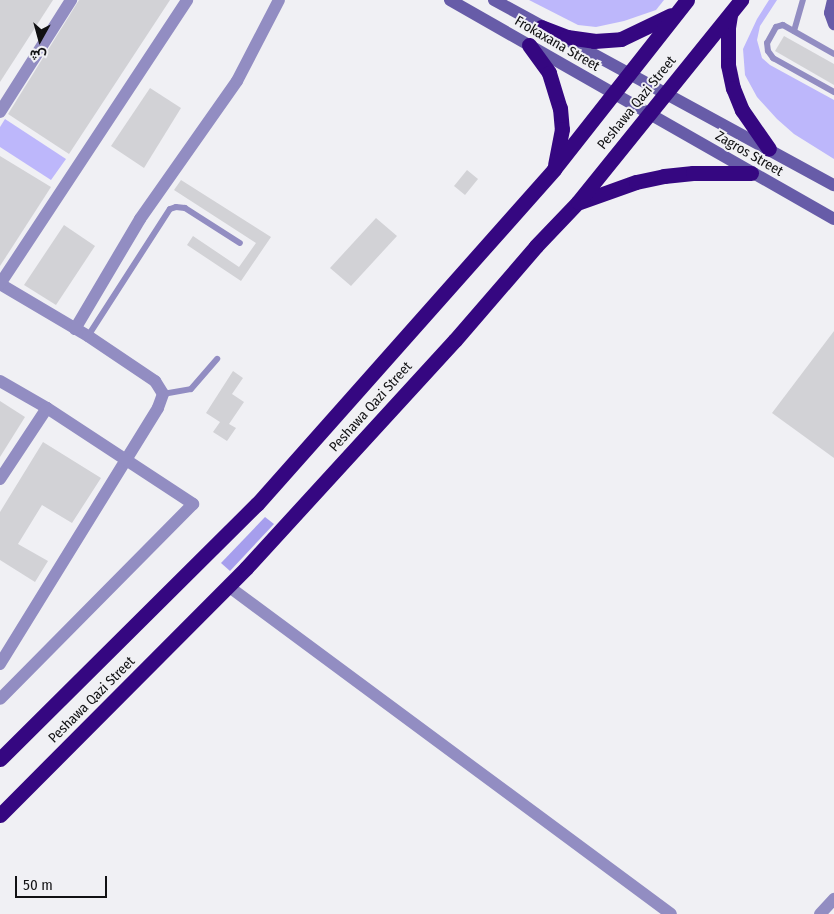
<!DOCTYPE html>
<meta charset="utf-8">
<style>
body{margin:0}
#map{position:relative;width:834px;height:914px;overflow:hidden;background:#f0f0f4;font-family:"Fira Sans Condensed",Vazirmatn,sans-serif}
div>[style]{position:absolute}
[style*='--x']{left:calc(var(--x)*1px);top:calc(var(--y)*1px);width:calc(var(--w)*1px);rotate:calc(var(--a)*1deg)}
.green>*{inset:0;background:#bdb7fb}
.water>*{inset:0;background:#a69eed}
.building>*{inset:0;background:#d2d2d6}
.lane>*{height:6px;margin:-3px;padding:0 3px;transform-origin:3px;border-radius:3px;background:#928dc2}
.street>*{height:12px;margin:-6px;padding:0 6px;transform-origin:6px;border-radius:6px;background:#928dc2}
.secondary>*{height:12px;margin:-6px;padding:0 6px;transform-origin:6px;border-radius:6px;background:#675ca8}
.highway>*{height:15px;margin:-7.5px;padding:0 7.5px;transform-origin:7.5px;border-radius:7.5px;background:#350781}
span{translate:-50% -50%;white-space:nowrap;text-align:center;line-height:1.15;-webkit-text-stroke:4px #f0f0f4;paint-order:stroke}
.street-label{font-size:14px;color:#111113}
.north{position:absolute;left:15px;top:15px;width:50px;height:50px;-webkit-text-stroke:4px #f0f0f4;paint-order:stroke;rotate:187deg;font-size:14px;font-weight:700;line-height:20px;text-align:center;color:#111113}
.north::after{content:'';display:block;margin:auto;width:18px;height:22px;background:#111113;clip-path:polygon(50% 0,100% 100%,50% 72%,0 100%)}
.scale{position:absolute;left:15px;top:876px;width:92px;height:22px;box-sizing:border-box;border:2px solid #111113;border-top:0;padding-left:6px;font-size:15px;line-height:18px;white-space:nowrap;color:#111113;-webkit-text-stroke:4px #f0f0f4;paint-order:stroke}
</style>
<div id="map">
<div class="green">
<div style="clip-path:polygon(529px 0,664px 0,656px 10px,624px 21px,596px 27px,578px 25px)"></div>
<div style="clip-path:polygon(769px 0,777px 0,760px 26px,757px 40px,762px 58px,770px 65px,834px 100px,834px 159px,794px 134px,777px 119px,757px 97px,745px 75px,743px 49px,757px 19px)"></div>
<div style="clip-path:polygon(5px 119px,66px 159px,51px 180px,0 147px,0 127px)"></div>
</div>
<div class="water">
<div style="clip-path:polygon(265px 517px,274px 524px,230px 571px,221px 563px)"></div>
</div>
<div class="building">
<div style="clip-path:polygon(0 0,53px 0,0 82px)"></div>
<div style="clip-path:polygon(79px 0,170px 0,69px 154px,8px 114px)"></div>
<div style="clip-path:polygon(784px 36px,834px 64px,834px 85px,775px 51px)"></div>
<div style="clip-path:polygon(150px 88px,181px 108px,144px 168px,111px 146px)"></div>
<div style="clip-path:polygon(0 156px,51px 187px,0 266px)"></div>
<div style="clip-path:polygon(467px 170px,478px 179px,465px 195px,454px 186px)"></div>
<div style="clip-path:polygon(181px 180px,271px 237px,241px 281px,187px 245px,193px 236px,239px 267px,256px 243px,174px 190px)"></div>
<div style="clip-path:polygon(376px 218px,397px 236px,351px 286px,330px 268px)"></div>
<div style="clip-path:polygon(64px 225px,95px 246px,56px 305px,24px 285px)"></div>
<div style="clip-path:polygon(834px 331px,834px 458px,772px 413px)"></div>
<div style="clip-path:polygon(233px 371px,243px 378px,232px 394px,244px 402px,229px 424px,236px 428px,227px 441px,213px 432px,220px 422px,206px 413px)"></div>
<div style="clip-path:polygon(0 401px,25px 417px,0 457px)"></div>
<div style="clip-path:polygon(43px 442px,101px 478px,72px 523px,42px 505px,18px 544px,48px 561px,35px 582px,0 560px,0 512px)"></div>
</div>
<div class="lane">
<div style="--x:794;--y:31;--w:32;--a:-74"></div>
<div style="--x:834;--y:54;--w:59;--a:-150.4"></div>
<div style="--x:783;--y:25;--w:7;--a:164"></div>
<div style="--x:776;--y:27;--w:18;--a:119"></div>
<div style="--x:767;--y:43;--w:8;--a:83"></div>
<div style="--x:768;--y:51;--w:9;--a:54"></div>
<div style="--x:773;--y:58;--w:70;--a:29.1"></div>
<div style="--x:88;--y:336;--w:151;--a:-57.2"></div>
<div style="--x:170;--y:209;--w:6;--a:-18"></div>
<div style="--x:176;--y:207;--w:9;--a:6"></div>
<div style="--x:185;--y:208;--w:65;--a:32.5"></div>
<div style="--x:163;--y:394;--w:28;--a:-10"></div>
<div style="--x:191;--y:389;--w:40;--a:-49"></div>
</div>
<div class="street">
<div style="--x:0;--y:112;--w:133;--a:-57.6"></div>
<div style="--x:0;--y:284;--w:102;--a:30.6"></div>
<div style="--x:88;--y:336;--w:81;--a:33.9"></div>
<div style="--x:155;--y:381;--w:15;--a:58"></div>
<div style="--x:163;--y:394;--w:15;--a:110"></div>
<div style="--x:158;--y:408;--w:301;--a:121.7"></div>
<div style="--x:0;--y:284;--w:340;--a:-56.6"></div>
<div style="--x:75;--y:329;--w:128;--a:-59.4"></div>
<div style="--x:140;--y:219;--w:169;--a:-54.9"></div>
<div style="--x:237;--y:81;--w:91;--a:-62.6"></div>
<div style="--x:0;--y:381;--w:54;--a:29.9"></div>
<div style="--x:47;--y:408;--w:175;--a:33.3"></div>
<div style="--x:193;--y:504;--w:274;--a:134.7"></div>
<div style="--x:0;--y:479;--w:85;--a:-56.5"></div>
<div style="--x:228;--y:586;--w:551;--a:36.52"></div>
<div style="--x:820;--y:914;--w:21;--a:-47"></div>
</div>
<div class="secondary">
<div style="--x:450;--y:0;--w:442;--a:29.7"></div>
<div style="--x:494;--y:0;--w:387;--a:28.6"></div>
<div style="--x:833;--y:0;--w:13;--a:103"></div>
<div style="--x:830;--y:13;--w:12;--a:70"></div>
</div>
<div class="highway">
<div style="--x:730;--y:15;--w:13;--a:99"></div>
<div style="--x:728;--y:28;--w:37;--a:90"></div>
<div style="--x:728;--y:65;--w:24;--a:78"></div>
<div style="--x:733;--y:88;--w:24;--a:68"></div>
<div style="--x:742;--y:110;--w:47;--a:55.3"></div>
<div style="--x:541;--y:27;--w:28;--a:21"></div>
<div style="--x:567;--y:37;--w:27;--a:8"></div>
<div style="--x:594;--y:41;--w:27;--a:-4"></div>
<div style="--x:621;--y:39;--w:55;--a:-25.6"></div>
<div style="--x:529;--y:45;--w:34;--a:54"></div>
<div style="--x:549;--y:73;--w:37;--a:73"></div>
<div style="--x:560;--y:108;--w:21;--a:85"></div>
<div style="--x:562;--y:129;--w:36;--a:101"></div>
<div style="--x:580;--y:202;--w:59;--a:-19.7"></div>
<div style="--x:636;--y:182;--w:29;--a:-12"></div>
<div style="--x:664;--y:176;--w:29;--a:-6"></div>
<div style="--x:693;--y:173;--w:58;--a:0"></div>
<div style="--x:0;--y:759;--w:362;--a:-44.8"></div>
<div style="--x:257;--y:504;--w:448;--a:-48.4"></div>
<div style="--x:554;--y:169;--w:215;--a:-51.8"></div>
<div style="--x:0;--y:815;--w:349;--a:-45.1"></div>
<div style="--x:246;--y:568;--w:309;--a:-47.5"></div>
<div style="--x:455;--y:340;--w:124;--a:-49.2"></div>
<div style="--x:536;--y:246;--w:61;--a:-46.3"></div>
<div style="--x:578;--y:202;--w:260;--a:-51.1"></div>
</div>
<div class="street-label">
<span style="left:557px;top:44px;rotate:30deg">Frokaxana Street</span>
<span style="left:637px;top:103px;rotate:-51deg">Peshawa Qazi Street</span>
<span style="left:749px;top:154px;rotate:30deg">Zagros Street</span>
<span style="left:371px;top:407px;rotate:-48deg">Peshawa Qazi Street</span>
<span style="left:92px;top:700px;rotate:-45deg">Peshawa Qazi Street</span>
</div>
<div class="north">ش</div>
<div class="scale">50 m</div>
</div>
